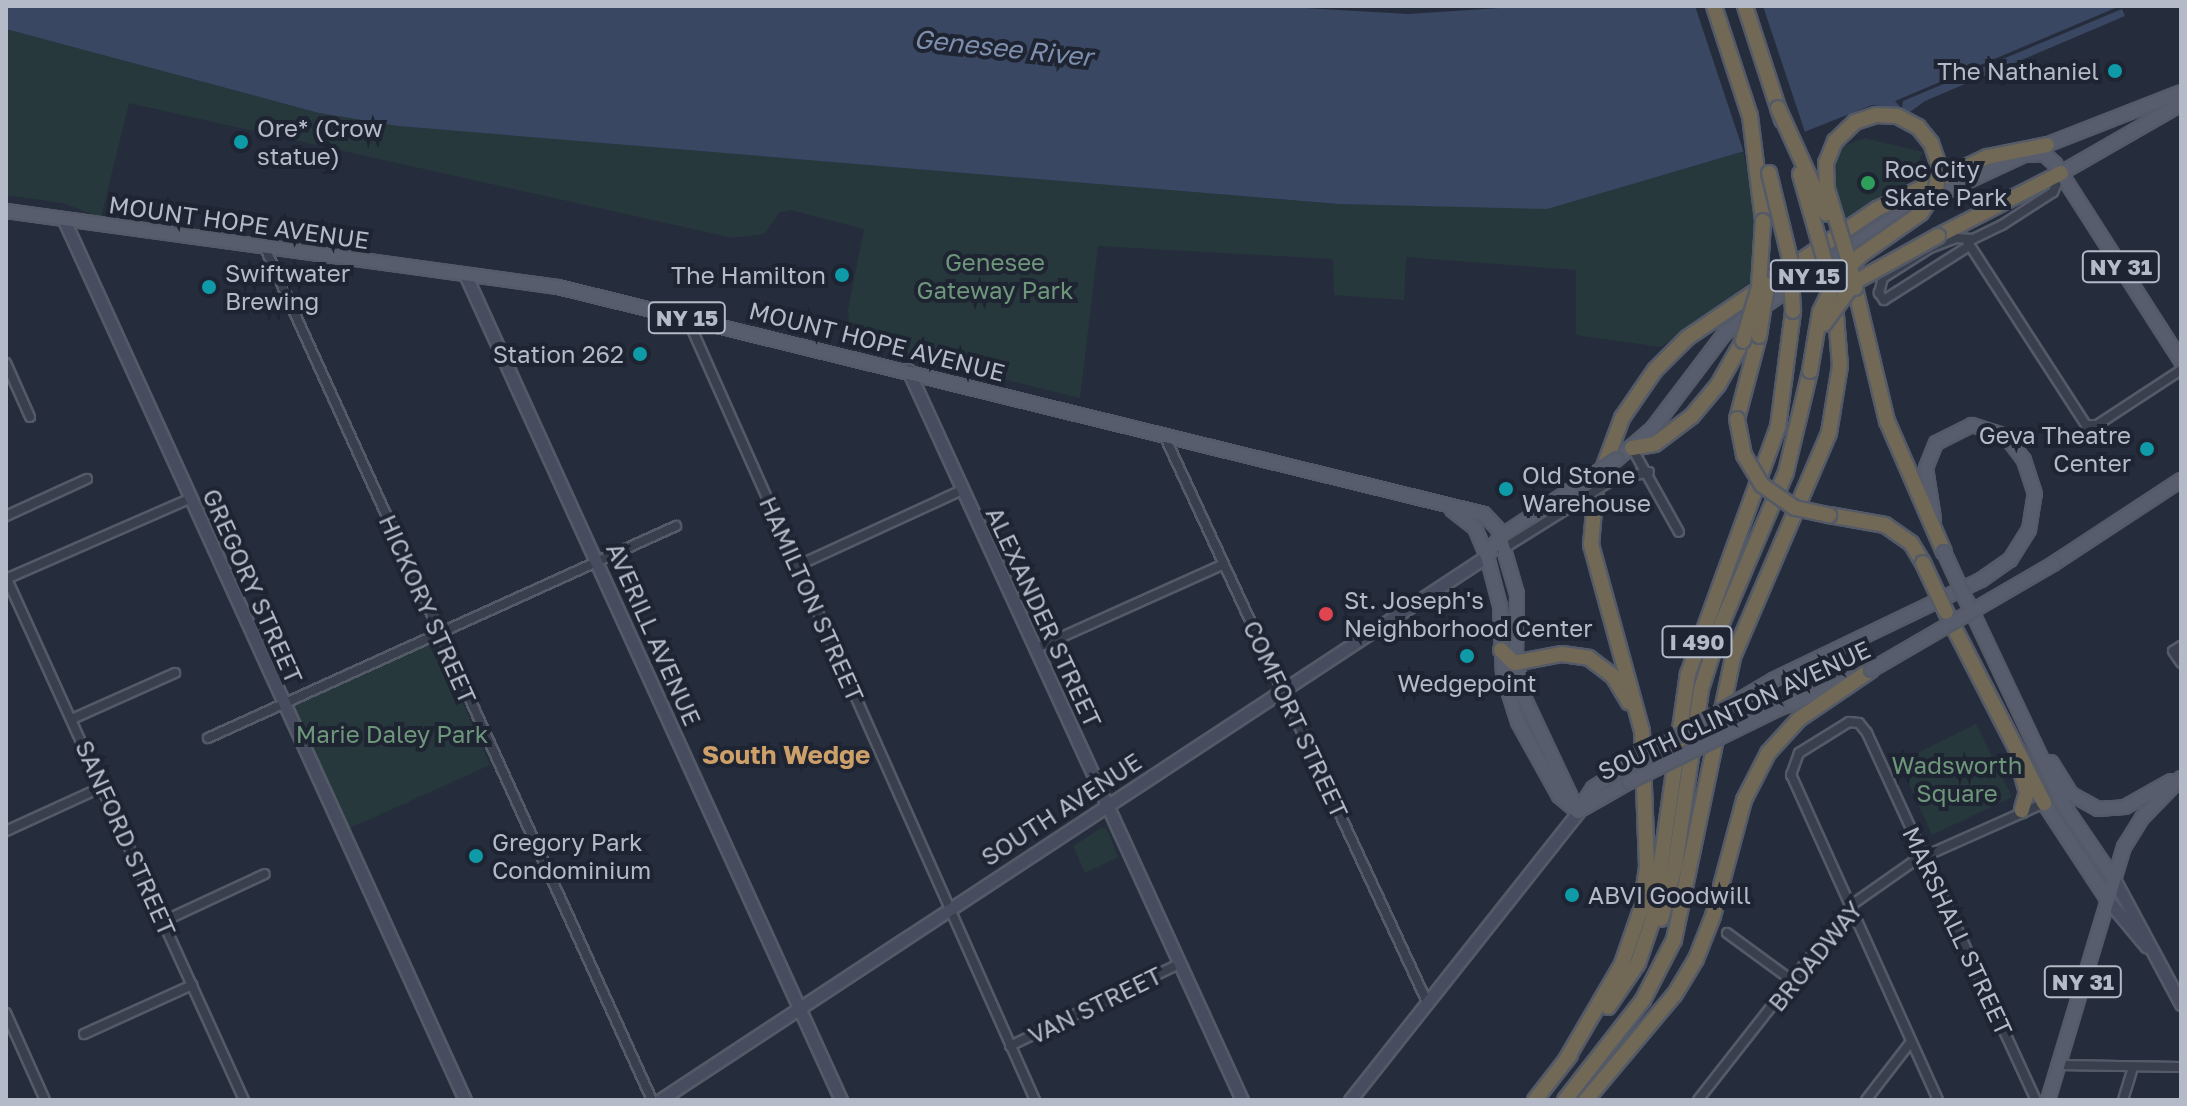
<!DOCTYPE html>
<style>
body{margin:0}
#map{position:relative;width:2187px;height:1106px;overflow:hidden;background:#252c3b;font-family:"Golos Text",sans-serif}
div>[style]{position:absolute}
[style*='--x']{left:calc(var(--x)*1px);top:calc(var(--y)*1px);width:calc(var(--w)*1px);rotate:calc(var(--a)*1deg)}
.green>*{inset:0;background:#27383c}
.water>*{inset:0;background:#3a4762}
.pier>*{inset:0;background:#252c3b}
.roads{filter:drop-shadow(2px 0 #545a67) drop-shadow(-2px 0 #545a67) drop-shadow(0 2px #545a67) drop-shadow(0 -2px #545a67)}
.street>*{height:8px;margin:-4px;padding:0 4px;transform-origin:4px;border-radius:4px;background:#393f4c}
.secondary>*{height:11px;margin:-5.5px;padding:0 5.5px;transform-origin:5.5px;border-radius:5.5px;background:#474d5e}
.primary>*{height:12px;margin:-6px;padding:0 6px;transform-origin:6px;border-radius:6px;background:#575d6c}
.highway>*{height:14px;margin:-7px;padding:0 7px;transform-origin:7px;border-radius:7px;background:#716956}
.bridges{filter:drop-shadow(2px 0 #545a67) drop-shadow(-2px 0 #545a67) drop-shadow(0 2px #545a67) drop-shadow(0 -2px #545a67)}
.street-bridge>*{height:8px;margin:-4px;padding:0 4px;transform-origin:4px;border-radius:4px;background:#393f4c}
.primary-bridge>*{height:12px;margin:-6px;padding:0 6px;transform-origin:6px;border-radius:6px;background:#575d6c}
.highway-bridge>*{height:14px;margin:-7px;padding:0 7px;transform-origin:7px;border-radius:7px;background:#716956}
.dots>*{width:22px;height:22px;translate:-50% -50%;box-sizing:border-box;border:4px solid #1e2431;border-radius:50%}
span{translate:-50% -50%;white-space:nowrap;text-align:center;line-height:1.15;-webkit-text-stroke:8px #1e2431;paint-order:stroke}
.shield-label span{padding:2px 6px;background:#1e2431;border:2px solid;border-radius:6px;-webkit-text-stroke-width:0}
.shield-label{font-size:22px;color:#b4bac7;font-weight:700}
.poi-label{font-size:24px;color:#b4bac7}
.right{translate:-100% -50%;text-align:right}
.left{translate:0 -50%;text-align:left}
.street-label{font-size:24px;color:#b4bac7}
.park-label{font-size:24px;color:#6d967b}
.water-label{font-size:26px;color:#7e8ead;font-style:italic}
.neighbourhood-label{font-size:26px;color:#cd9f69;font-weight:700}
.frame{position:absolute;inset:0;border:8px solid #b4bac7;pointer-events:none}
</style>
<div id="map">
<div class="green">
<div style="clip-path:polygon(6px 29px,319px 113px,398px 126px,1338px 204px,1547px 208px,1743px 152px,1755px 202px,1755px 279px,1661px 347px,1576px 335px,1576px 270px,1406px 257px,1404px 300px,1334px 295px,1333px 259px,1098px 246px,1080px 398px,851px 342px,848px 310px,864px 229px,791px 210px,780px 212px,764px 234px,733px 238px,129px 103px,101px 217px,62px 203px,6px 195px)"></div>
<div style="clip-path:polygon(1864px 138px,1923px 152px,1909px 181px,1844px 224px,1831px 186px,1833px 165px,1842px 147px)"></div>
<div style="clip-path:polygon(435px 640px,490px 765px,348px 829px,294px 704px)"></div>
<div style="clip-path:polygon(1976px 724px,2012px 797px,1932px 835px,1899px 762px)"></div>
<div style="clip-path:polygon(1101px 828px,1107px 829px,1118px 857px,1085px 873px,1073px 846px)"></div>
</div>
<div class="water">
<div style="clip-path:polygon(6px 6px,1270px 6px,1408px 14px,1531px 6px,2120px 6px,1895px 101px,1902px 109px,1903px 101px,2122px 9px,2125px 16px,1925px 101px,1895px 123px,1888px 124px,1879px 106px,1872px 105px,1789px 138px,1547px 209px,1338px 204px,398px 126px,319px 113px,6px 29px)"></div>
</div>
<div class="pier">
<div style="clip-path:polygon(1695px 6px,1763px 6px,1806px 135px,1745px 156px)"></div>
</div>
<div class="roads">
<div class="street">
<div style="--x:1967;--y:241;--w:219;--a:57.1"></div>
<div style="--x:2086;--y:425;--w:11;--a:0"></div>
<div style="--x:2097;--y:425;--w:100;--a:-33.2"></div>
<div style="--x:1969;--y:246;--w:101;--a:147.6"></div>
<div style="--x:1884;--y:300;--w:9;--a:-126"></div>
<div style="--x:1879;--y:293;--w:16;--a:-75"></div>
<div style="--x:1883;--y:278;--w:56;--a:-32.6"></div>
<div style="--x:1930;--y:248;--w:28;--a:-21"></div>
<div style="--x:1956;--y:238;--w:17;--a:3"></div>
<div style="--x:1973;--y:239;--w:32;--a:-26"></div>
<div style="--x:2002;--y:225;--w:61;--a:-32.9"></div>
<div style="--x:2053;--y:192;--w:20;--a:-66"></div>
<div style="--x:265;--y:248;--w:936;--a:65.57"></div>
<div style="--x:687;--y:318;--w:856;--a:66.01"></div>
<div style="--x:6;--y:363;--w:59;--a:66"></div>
<div style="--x:1164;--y:435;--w:627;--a:65.11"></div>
<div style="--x:1632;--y:448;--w:96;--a:60.8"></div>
<div style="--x:1610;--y:481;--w:40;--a:-13"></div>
<div style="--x:6;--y:516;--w:89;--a:-24.6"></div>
<div style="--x:1501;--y:550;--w:91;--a:-31.9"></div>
<div style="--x:797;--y:566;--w:182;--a:-24.7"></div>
<div style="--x:6;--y:577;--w:575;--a:65.53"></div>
<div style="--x:6;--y:579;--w:200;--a:-23.6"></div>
<div style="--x:2181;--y:646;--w:9;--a:148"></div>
<div style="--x:2173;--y:651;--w:14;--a:56"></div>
<div style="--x:1035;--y:649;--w:207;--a:-24.2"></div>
<div style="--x:72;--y:719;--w:113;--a:-24.1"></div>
<div style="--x:208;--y:738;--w:514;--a:-24.37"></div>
<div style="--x:6;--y:831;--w:106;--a:-24.6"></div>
<div style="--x:164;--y:921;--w:111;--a:-25"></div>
<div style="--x:1727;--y:933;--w:83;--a:36.2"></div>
<div style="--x:6;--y:1013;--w:95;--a:65.9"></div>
<div style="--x:84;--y:1034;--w:119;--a:-24.4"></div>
<div style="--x:1010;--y:1046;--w:188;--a:-25.9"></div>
<div style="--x:2059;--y:1065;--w:122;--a:0.9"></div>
<div style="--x:1698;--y:1100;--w:246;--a:-51.9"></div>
<div style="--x:1850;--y:906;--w:78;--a:-35.1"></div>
<div style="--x:1914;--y:861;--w:142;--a:-24"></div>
<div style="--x:1866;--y:1100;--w:72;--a:-52.3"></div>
<div style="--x:1938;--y:1100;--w:357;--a:-114.3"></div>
<div style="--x:1791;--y:775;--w:23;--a:-70"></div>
<div style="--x:1799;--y:753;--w:59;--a:-31.8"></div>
<div style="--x:1849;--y:722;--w:10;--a:6"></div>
<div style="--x:1859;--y:723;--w:13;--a:51"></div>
<div style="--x:1867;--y:733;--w:404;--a:65.3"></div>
<div style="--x:2123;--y:1100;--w:34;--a:-73"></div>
</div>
<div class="secondary">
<div style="--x:64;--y:220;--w:967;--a:65.5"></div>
<div style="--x:465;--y:274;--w:908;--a:65.52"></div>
<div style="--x:908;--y:370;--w:803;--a:65.41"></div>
<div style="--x:2114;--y:879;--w:142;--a:61.8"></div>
<div style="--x:2107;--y:899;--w:62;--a:50.2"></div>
<div style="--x:660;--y:1100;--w:990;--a:-33.34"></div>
<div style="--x:1350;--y:1100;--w:367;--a:-51.6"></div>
</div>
<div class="primary">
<div style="--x:2029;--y:155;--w:15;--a:-4"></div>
<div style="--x:2044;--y:154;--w:15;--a:42"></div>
<div style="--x:2055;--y:164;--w:234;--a:57.4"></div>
<div style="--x:2061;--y:173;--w:138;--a:-29.9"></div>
<div style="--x:6;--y:211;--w:557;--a:7.84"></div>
<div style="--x:558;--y:287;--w:953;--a:13.77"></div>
<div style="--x:1484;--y:514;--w:21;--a:47"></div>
<div style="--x:1498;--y:529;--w:68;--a:73.7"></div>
<div style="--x:1517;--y:594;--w:62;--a:90.9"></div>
<div style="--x:1516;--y:656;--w:40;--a:80"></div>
<div style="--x:1523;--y:695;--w:129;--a:64.8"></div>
<div style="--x:1617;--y:459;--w:48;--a:-40.7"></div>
<div style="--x:1653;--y:428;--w:119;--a:-52.8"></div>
<div style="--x:1725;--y:333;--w:178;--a:-34.5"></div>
<div style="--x:1872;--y:232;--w:57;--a:-30.6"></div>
<div style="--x:1921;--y:203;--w:132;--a:-25"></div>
<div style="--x:2041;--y:147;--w:150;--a:-21.4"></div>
<div style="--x:1452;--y:510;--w:29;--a:38"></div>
<div style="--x:1475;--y:528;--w:30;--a:67"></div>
<div style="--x:1487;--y:556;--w:52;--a:75.4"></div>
<div style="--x:1500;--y:606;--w:69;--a:87.5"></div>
<div style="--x:1503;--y:675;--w:49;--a:72.3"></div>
<div style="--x:1518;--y:722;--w:85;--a:61"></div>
<div style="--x:1559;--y:796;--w:25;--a:40"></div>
<div style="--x:1487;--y:556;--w:23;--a:-56"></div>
<div style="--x:1500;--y:537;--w:97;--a:-33.7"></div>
<div style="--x:2053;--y:564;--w:153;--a:-33.3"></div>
<div style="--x:1968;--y:603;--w:225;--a:64.7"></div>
<div style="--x:2064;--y:806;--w:88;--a:55.6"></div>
<div style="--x:1773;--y:680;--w:231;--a:-25.7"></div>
<div style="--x:1981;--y:580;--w:35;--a:-35"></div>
<div style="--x:2010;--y:560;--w:36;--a:-58"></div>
<div style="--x:2029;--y:530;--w:36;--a:-81"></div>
<div style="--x:2035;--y:494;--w:36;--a:-108"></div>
<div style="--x:2024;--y:460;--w:30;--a:-127"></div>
<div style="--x:2006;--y:436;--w:36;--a:-162"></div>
<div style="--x:1972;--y:425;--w:40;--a:153.4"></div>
<div style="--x:1936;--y:443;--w:27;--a:112"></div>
<div style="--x:1926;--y:468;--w:52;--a:81.1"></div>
<div style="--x:1778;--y:709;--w:81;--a:-22.5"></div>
<div style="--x:2051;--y:762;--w:38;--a:58"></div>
<div style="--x:2071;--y:794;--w:31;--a:29"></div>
<div style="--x:2098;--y:809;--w:27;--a:-4"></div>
<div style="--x:2125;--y:807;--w:53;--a:-29.5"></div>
<div style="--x:2044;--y:803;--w:115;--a:56.7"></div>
<div style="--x:1580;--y:810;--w:56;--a:-29.7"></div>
<div style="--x:1578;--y:812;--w:28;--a:-58"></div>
<div style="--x:1593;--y:788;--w:38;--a:-33"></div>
<div style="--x:2048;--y:1100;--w:264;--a:-73.3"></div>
<div style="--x:2124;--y:847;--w:34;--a:-58"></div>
<div style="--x:2142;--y:818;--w:56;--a:-45.7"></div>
</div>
<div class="highway">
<div style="--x:1714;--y:6;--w:116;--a:71.9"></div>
<div style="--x:1750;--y:116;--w:106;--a:82.9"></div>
<div style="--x:1745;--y:6;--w:120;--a:72"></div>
<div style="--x:1938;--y:236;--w:138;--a:-27.1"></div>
<div style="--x:1855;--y:288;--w:137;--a:76.5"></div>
<div style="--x:1887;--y:421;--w:143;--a:66.5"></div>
<div style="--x:1737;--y:419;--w:86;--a:-75.2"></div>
<div style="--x:1632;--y:448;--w:23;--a:-10"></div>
<div style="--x:1655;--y:444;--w:46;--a:-37.1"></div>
<div style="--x:1692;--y:416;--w:40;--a:-50"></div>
<div style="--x:1718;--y:385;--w:51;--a:-60.4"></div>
<div style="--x:1829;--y:515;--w:57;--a:10.1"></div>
<div style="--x:1885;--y:525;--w:32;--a:35"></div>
<div style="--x:1911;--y:543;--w:23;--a:59"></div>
<div style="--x:1946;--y:612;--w:215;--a:62.8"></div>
<div style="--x:1501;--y:650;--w:18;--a:45"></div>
<div style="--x:1514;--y:663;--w:49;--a:-10.6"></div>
<div style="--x:1562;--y:654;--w:27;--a:8"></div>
<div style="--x:1589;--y:658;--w:30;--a:37"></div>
<div style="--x:1613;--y:676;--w:31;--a:59"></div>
<div style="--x:2022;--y:775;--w:18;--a:74"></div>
<div style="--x:2027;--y:792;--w:19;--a:106"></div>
<div style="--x:1661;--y:919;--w:55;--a:-75.2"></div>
<div style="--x:1675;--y:866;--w:179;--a:-81.6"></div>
<div style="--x:1701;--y:689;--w:69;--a:-72.3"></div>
<div style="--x:1722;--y:623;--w:164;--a:-67"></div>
<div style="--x:1786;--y:472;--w:104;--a:-76.6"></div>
<div style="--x:1608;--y:1007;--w:53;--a:-55.7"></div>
<div style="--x:1638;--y:963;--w:46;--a:-71.2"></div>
<div style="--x:1653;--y:919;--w:247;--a:-81.9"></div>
<div style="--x:1688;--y:674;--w:263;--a:-70"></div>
<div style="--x:1778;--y:427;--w:117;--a:-82.6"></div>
<div style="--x:1566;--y:1060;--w:111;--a:-59.7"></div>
<div style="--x:1622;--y:964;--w:58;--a:-70.9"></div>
<div style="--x:1641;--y:909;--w:42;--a:-81.9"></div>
<div style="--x:1647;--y:867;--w:136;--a:-92.1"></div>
<div style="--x:1642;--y:731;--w:193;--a:-105.3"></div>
<div style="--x:1591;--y:545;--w:57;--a:-85"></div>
<div style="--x:1596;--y:488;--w:75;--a:-69.6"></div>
<div style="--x:1622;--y:418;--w:58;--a:-55.5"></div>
<div style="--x:1655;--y:370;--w:45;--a:-45"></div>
<div style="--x:1687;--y:338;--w:230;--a:-34.2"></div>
<div style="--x:1877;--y:209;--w:122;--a:-25.3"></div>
<div style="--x:1987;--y:157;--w:61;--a:-11.3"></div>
<div style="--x:1535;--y:1100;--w:57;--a:-52.1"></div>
<div style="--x:1565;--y:1100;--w:127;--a:-52"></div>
<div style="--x:1643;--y:1000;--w:68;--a:-62.7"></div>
<div style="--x:1674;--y:940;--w:289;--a:-78.2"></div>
<div style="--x:1733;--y:657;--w:244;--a:-66.8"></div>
<div style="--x:1829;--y:433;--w:68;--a:-80.7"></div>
<div style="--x:1840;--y:366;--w:64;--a:-94.5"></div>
<div style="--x:1586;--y:1100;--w:138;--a:-50"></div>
<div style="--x:1675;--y:994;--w:41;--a:-59"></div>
<div style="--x:1696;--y:959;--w:46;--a:-68.4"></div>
<div style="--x:1713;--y:916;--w:120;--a:-75"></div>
<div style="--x:1744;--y:800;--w:53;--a:-62.9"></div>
<div style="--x:1768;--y:753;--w:46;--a:-47.6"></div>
<div style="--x:1799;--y:719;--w:87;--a:-34.2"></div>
</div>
</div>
<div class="bridges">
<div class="street-bridge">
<div style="--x:1578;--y:502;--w:38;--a:-33"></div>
</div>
<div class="primary-bridge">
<div style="--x:1581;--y:483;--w:43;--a:-33.7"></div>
<div style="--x:1944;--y:552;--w:55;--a:65.3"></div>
<div style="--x:1871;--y:670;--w:211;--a:-30.2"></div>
<div style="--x:1625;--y:767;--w:172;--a:-30.4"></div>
<div style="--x:1629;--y:782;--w:166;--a:-26.1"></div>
</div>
<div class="highway-bridge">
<div style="--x:1778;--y:108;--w:116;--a:65.6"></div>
<div style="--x:1769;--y:173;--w:89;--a:76.3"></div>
<div style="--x:1790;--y:259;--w:52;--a:86.7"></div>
<div style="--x:1800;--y:174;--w:116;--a:74.1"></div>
<div style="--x:1824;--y:324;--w:52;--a:-53.6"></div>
<div style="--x:1855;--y:282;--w:95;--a:-29"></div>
<div style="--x:1759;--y:336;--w:52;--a:-81.1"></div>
<div style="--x:1743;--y:341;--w:56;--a:-73.5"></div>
<div style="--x:1759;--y:287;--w:66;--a:-86.5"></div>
<div style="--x:1810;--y:371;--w:60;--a:-80.4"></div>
<div style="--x:1820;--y:312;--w:28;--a:-64"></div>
<div style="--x:1832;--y:287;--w:23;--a:-50"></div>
<div style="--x:1847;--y:269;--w:6;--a:-51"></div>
<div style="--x:1851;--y:264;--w:6;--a:-39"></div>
<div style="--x:1856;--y:260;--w:7;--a:-45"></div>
<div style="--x:1861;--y:255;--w:73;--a:-35"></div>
<div style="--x:1921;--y:213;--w:27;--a:-57"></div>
<div style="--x:1936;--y:190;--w:24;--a:-83"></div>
<div style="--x:1939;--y:166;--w:24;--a:-109"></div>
<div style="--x:1931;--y:143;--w:21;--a:-129"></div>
<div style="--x:1918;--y:127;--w:24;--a:-152"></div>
<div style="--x:1897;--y:116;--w:21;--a:-177"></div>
<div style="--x:1876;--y:115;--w:22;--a:162"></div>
<div style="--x:1855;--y:122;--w:28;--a:136"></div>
<div style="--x:1835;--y:141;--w:24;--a:112"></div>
<div style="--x:1826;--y:163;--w:26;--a:88"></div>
<div style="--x:1827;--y:189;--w:62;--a:73"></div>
<div style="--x:1845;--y:248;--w:7;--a:74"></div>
<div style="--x:1847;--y:255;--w:34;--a:76"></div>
<div style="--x:1737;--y:419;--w:37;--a:79"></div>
<div style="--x:1744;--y:455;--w:35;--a:59"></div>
<div style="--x:1762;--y:485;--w:40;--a:34.9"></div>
<div style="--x:1795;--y:508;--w:35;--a:12"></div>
<div style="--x:1923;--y:563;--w:54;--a:64.9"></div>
</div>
</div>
<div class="dots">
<div style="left:2115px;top:71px;background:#0f9aa8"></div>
<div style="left:241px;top:142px;background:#0f9aa8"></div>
<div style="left:1868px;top:183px;background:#2e9e5b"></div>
<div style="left:842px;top:275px;background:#0f9aa8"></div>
<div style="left:209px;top:287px;background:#0f9aa8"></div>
<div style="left:640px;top:354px;background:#0f9aa8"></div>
<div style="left:2147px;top:449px;background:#0f9aa8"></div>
<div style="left:1506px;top:489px;background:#0f9aa8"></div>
<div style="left:1326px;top:614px;background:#e0444e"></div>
<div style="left:1467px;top:656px;background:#0f9aa8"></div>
<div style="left:476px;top:856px;background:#0f9aa8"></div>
<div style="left:1572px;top:895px;background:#0f9aa8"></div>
</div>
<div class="shield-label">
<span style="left:2121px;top:267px">NY 31</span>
<span style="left:1809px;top:276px">NY 15</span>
<span style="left:687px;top:318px">NY 15</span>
<span style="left:1697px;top:642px">I 490</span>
<span style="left:2083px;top:982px">NY 31</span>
</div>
<div class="poi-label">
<span class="right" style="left:2099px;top:71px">The Nathaniel</span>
<span class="left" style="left:257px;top:142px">Ore* (Crow<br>statue)</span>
<span class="left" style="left:1884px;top:183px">Roc City<br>Skate Park</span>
<span class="left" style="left:225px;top:287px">Swiftwater<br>Brewing</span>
<span class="right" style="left:826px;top:275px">The Hamilton</span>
<span class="right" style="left:624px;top:354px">Station 262</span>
<span class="right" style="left:2131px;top:449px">Geva Theatre<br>Center</span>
<span class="left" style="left:1522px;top:489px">Old Stone<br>Warehouse</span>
<span class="left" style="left:1344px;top:614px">St. Joseph's<br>Neighborhood Center</span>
<span style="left:1467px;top:683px">Wedgepoint</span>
<span class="left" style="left:492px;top:856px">Gregory Park<br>Condominium</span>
<span class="left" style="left:1588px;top:895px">ABVI Goodwill</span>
</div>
<div class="street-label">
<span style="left:239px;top:222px;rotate:8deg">MOUNT HOPE AVENUE</span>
<span style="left:877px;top:341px;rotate:14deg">MOUNT HOPE AVENUE</span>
<span style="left:253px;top:586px;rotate:66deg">GREGORY STREET</span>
<span style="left:812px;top:599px;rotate:66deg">HAMILTON STREET</span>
<span style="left:428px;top:609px;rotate:66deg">HICKORY STREET</span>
<span style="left:1044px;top:617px;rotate:65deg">ALEXANDER STREET</span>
<span style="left:654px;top:634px;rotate:66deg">AVERILL AVENUE</span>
<span style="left:1734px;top:710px;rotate:-25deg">SOUTH CLINTON AVENUE</span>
<span style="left:1296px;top:719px;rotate:65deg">COMFORT STREET</span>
<span style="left:1061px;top:809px;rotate:-33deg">SOUTH AVENUE</span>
<span style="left:126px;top:838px;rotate:66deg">SANFORD STREET</span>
<span style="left:1958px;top:931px;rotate:65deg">MARSHALL STREET</span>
<span style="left:1815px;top:956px;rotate:-51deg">BROADWAY</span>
<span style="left:1095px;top:1005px;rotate:-26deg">VAN STREET</span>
</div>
<div class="park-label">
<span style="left:995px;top:276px">Genesee<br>Gateway Park</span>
<span style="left:392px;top:734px">Marie Daley Park</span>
<span style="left:1957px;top:779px">Wadsworth<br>Square</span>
</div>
<div class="water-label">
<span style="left:1003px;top:48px;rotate:6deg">Genesee River</span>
</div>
<div class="neighbourhood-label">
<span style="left:786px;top:755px">South Wedge</span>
</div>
<div class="frame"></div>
</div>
